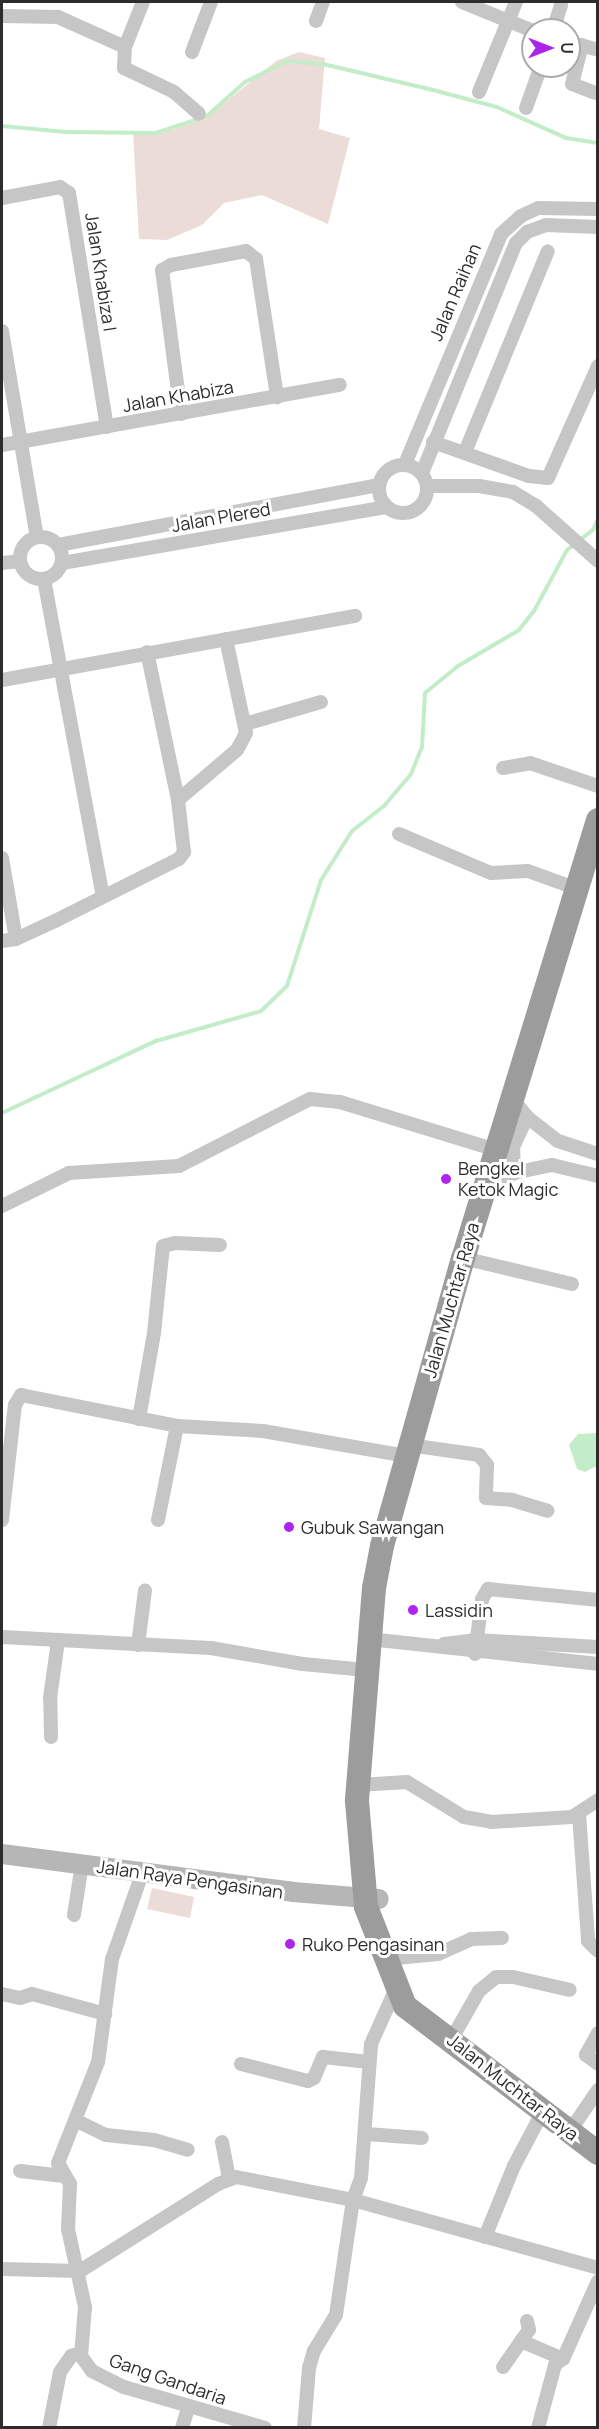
<!DOCTYPE html>
<style>
body{margin:0}
#map{position:relative;width:599px;height:2429px;overflow:hidden;background:#fff;font-family:Manrope,sans-serif}
div>[style]{position:absolute}
[style*='--x']{left:calc(var(--x)*1px);top:calc(var(--y)*1px);width:calc(var(--w)*1px);rotate:calc(var(--a)*1deg)}
.green>*{inset:0;background:#ebdcd8}
.water>*{inset:0;background:#c3ecc9}
.stream>*{height:4px;margin:-2px;padding:0 2px;transform-origin:2px;border-radius:2px;background:#c3ecc9}
.minor>*{height:14px;margin:-7px;padding:0 7px;transform-origin:7px;border-radius:7px;background:#c6c6c6}
.minor>.ring{margin:-7px;padding:0;box-sizing:content-box;background:none;border:14px solid #c6c6c6;border-radius:50%}
.secondary>*{height:20px;margin:-10px;padding:0 10px;transform-origin:10px;border-radius:10px;background:#b6b6b6}
.trunk>*{height:24px;margin:-12px;padding:0 12px;transform-origin:12px;border-radius:12px;background:#9c9c9c}
.dots>*{width:16px;height:16px;translate:-50% -50%;box-sizing:border-box;border:3px solid #fff;border-radius:50%}
span{translate:-50% -50%;white-space:nowrap;text-align:center;line-height:1.15;-webkit-text-stroke:6px #fff;paint-order:stroke}
.street-label{font-size:18px;color:#2c2c2c}
.poi-label{font-size:18px;color:#2c2c2c}
.left{translate:0 -50%;text-align:left}
.frame{position:absolute;inset:0;border:3px solid #2c2c2c;pointer-events:none}
.north{position:absolute;left:521px;top:18px;width:60px;height:60px;box-sizing:border-box;background:#fff;border:2px solid #ababab;border-radius:50%;rotate:90deg;font-size:16px;font-weight:700;line-height:24px;text-align:center;color:#2c2c2c}
.north::after{content:'';display:block;margin:auto;width:21px;height:27px;background:#ae24ed;clip-path:polygon(50% 0,100% 100%,50% 72%,0 100%)}
</style>
<div id="map">
<div class="green">
<div style="clip-path:polygon(299px 52px,325px 58px,319px 129px,350px 138px,328px 224px,262px 195px,224px 203px,202px 225px,167px 240px,139px 239px,133px 133px,172px 130px,206px 118px,276px 61px)"></div>
<div style="clip-path:polygon(152px 1888px,194px 1897px,190px 1918px,147px 1909px)"></div>
</div>
<div class="water">
<div style="clip-path:polygon(597px 1433px,597px 1466px,585px 1472px,577px 1469px,569px 1445px,578px 1434px)"></div>
</div>
<div class="stream">
<div style="--x:2;--y:126;--w:64;--a:5.4"></div>
<div style="--x:66;--y:132;--w:90;--a:0.6"></div>
<div style="--x:156;--y:133;--w:54;--a:-18.4"></div>
<div style="--x:207;--y:116;--w:51;--a:-41.8"></div>
<div style="--x:245;--y:82;--w:47;--a:-26.6"></div>
<div style="--x:287;--y:61;--w:36;--a:5"></div>
<div style="--x:323;--y:64;--w:113;--a:13.3"></div>
<div style="--x:433;--y:90;--w:66;--a:14.9"></div>
<div style="--x:497;--y:107;--w:76;--a:24.2"></div>
<div style="--x:566;--y:138;--w:32;--a:9"></div>
<div style="--x:2;--y:1113;--w:170;--a:-25.1"></div>
<div style="--x:156;--y:1041;--w:109;--a:-15.9"></div>
<div style="--x:261;--y:1011;--w:36;--a:-44"></div>
<div style="--x:287;--y:986;--w:111;--a:-72.2"></div>
<div style="--x:321;--y:880;--w:58;--a:-57.7"></div>
<div style="--x:352;--y:831;--w:41;--a:-38"></div>
<div style="--x:384;--y:806;--w:42;--a:-49.8"></div>
<div style="--x:411;--y:774;--w:29;--a:-68"></div>
<div style="--x:422;--y:747;--w:54;--a:-86.8"></div>
<div style="--x:425;--y:693;--w:43;--a:-39.3"></div>
<div style="--x:458;--y:666;--w:71;--a:-30.5"></div>
<div style="--x:519;--y:630;--w:24;--a:-52"></div>
<div style="--x:534;--y:611;--w:69;--a:-61.6"></div>
<div style="--x:567;--y:550;--w:33;--a:-38"></div>
<div style="--x:593;--y:530;--w:12;--a:-66"></div>
</div>
<div class="minor">
<div style="--x:143;--y:2;--w:48;--a:111.8"></div>
<div style="--x:125;--y:47;--w:21;--a:93"></div>
<div style="--x:124;--y:68;--w:55;--a:25.6"></div>
<div style="--x:174;--y:92;--w:33;--a:41"></div>
<div style="--x:462;--y:2;--w:77;--a:22.2"></div>
<div style="--x:2;--y:16;--w:56;--a:1"></div>
<div style="--x:58;--y:17;--w:73;--a:24.1"></div>
<div style="--x:316;--y:21;--w:20;--a:-70"></div>
<div style="--x:553;--y:30;--w:26;--a:-72"></div>
<div style="--x:569;--y:42;--w:30;--a:15"></div>
<div style="--x:582;--y:45;--w:40;--a:104.4"></div>
<div style="--x:572;--y:84;--w:25;--a:21"></div>
<div style="--x:192;--y:52;--w:53;--a:-69.2"></div>
<div style="--x:479;--y:92;--w:97;--a:-67.7"></div>
<div style="--x:526;--y:108;--w:45;--a:-70.3"></div>
<div style="--x:2;--y:198;--w:59;--a:-10.7"></div>
<div style="--x:60;--y:187;--w:11;--a:34"></div>
<div style="--x:69;--y:193;--w:237;--a:80.8"></div>
<div style="--x:2;--y:331;--w:209;--a:80.4"></div>
<div style="--x:181;--y:414;--w:145;--a:-97.5"></div>
<div style="--x:162;--y:270;--w:10;--a:-29"></div>
<div style="--x:171;--y:265;--w:76;--a:-10.6"></div>
<div style="--x:246;--y:251;--w:13;--a:39"></div>
<div style="--x:256;--y:259;--w:140;--a:81.3"></div>
<div style="--x:433;--y:442;--w:102;--a:19.5"></div>
<div style="--x:529;--y:476;--w:19;--a:6"></div>
<div style="--x:548;--y:478;--w:123;--a:-65.9"></div>
<div style="--x:2;--y:445;--w:343;--a:-10.1"></div>
<div style="--x:465;--y:452;--w:217;--a:-67.6"></div>
<div style="--x:405;--y:464;--w:249;--a:-67.3"></div>
<div style="--x:501;--y:234;--w:27;--a:-42"></div>
<div style="--x:521;--y:216;--w:19;--a:-25"></div>
<div style="--x:538;--y:208;--w:60;--a:1"></div>
<div class="ring" style="left:379px;top:465px;width:34px;height:34px"></div>
<div style="--x:422;--y:473;--w:248;--a:-67.8"></div>
<div style="--x:516;--y:243;--w:16;--a:-45"></div>
<div style="--x:527;--y:232;--w:20;--a:-20"></div>
<div style="--x:546;--y:225;--w:52;--a:2.2"></div>
<div style="--x:428;--y:486;--w:51;--a:0"></div>
<div style="--x:479;--y:486;--w:35;--a:10"></div>
<div style="--x:513;--y:492;--w:26;--a:31"></div>
<div style="--x:535;--y:505;--w:84;--a:41.6"></div>
<div class="ring" style="left:20px;top:537px;width:28px;height:28px"></div>
<div style="--x:58;--y:545;--w:327;--a:-10.6"></div>
<div style="--x:2;--y:563;--w:18;--a:-6"></div>
<div style="--x:62;--y:563;--w:330;--a:-9.8"></div>
<div style="--x:44;--y:579;--w:323;--a:79.5"></div>
<div style="--x:2;--y:680;--w:359;--a:-10.3"></div>
<div style="--x:245;--y:724;--w:79;--a:-16.1"></div>
<div style="--x:503;--y:768;--w:27;--a:-10"></div>
<div style="--x:530;--y:763;--w:72;--a:18.7"></div>
<div style="--x:178;--y:800;--w:77;--a:-40.3"></div>
<div style="--x:237;--y:750;--w:19;--a:-62"></div>
<div style="--x:246;--y:733;--w:96;--a:-102"></div>
<div style="--x:399;--y:834;--w:100;--a:23"></div>
<div style="--x:491;--y:873;--w:37;--a:-3"></div>
<div style="--x:528;--y:871;--w:50;--a:19.9"></div>
<div style="--x:2;--y:858;--w:82;--a:80.2"></div>
<div style="--x:2;--y:941;--w:14;--a:-8"></div>
<div style="--x:16;--y:939;--w:45;--a:-24.9"></div>
<div style="--x:57;--y:920;--w:136;--a:-26.6"></div>
<div style="--x:179;--y:859;--w:9;--a:-54"></div>
<div style="--x:184;--y:852;--w:52;--a:-96.6"></div>
<div style="--x:178;--y:800;--w:151;--a:-101.8"></div>
<div style="--x:511;--y:1097;--w:26;--a:51"></div>
<div style="--x:527;--y:1117;--w:39;--a:38"></div>
<div style="--x:558;--y:1141;--w:42;--a:18"></div>
<div style="--x:514;--y:1173;--w:26;--a:-92"></div>
<div style="--x:513;--y:1147;--w:33;--a:-65"></div>
<div style="--x:486;--y:1188;--w:32;--a:-28"></div>
<div style="--x:514;--y:1173;--w:39;--a:-12"></div>
<div style="--x:552;--y:1165;--w:47;--a:13.4"></div>
<div style="--x:2;--y:1206;--w:75;--a:-26.2"></div>
<div style="--x:69;--y:1173;--w:110;--a:-3.6"></div>
<div style="--x:179;--y:1166;--w:147;--a:-27.1"></div>
<div style="--x:310;--y:1099;--w:30;--a:6"></div>
<div style="--x:340;--y:1102;--w:163;--a:17.1"></div>
<div style="--x:463;--y:1258;--w:112;--a:13.4"></div>
<div style="--x:139;--y:1419;--w:87;--a:-80.1"></div>
<div style="--x:154;--y:1333;--w:87;--a:-84.1"></div>
<div style="--x:163;--y:1246;--w:12;--a:-14"></div>
<div style="--x:175;--y:1243;--w:45;--a:2.5"></div>
<div style="--x:409;--y:1445;--w:71;--a:8.1"></div>
<div style="--x:479;--y:1455;--w:13;--a:51"></div>
<div style="--x:487;--y:1465;--w:33;--a:92"></div>
<div style="--x:486;--y:1498;--w:26;--a:4"></div>
<div style="--x:512;--y:1500;--w:37;--a:17"></div>
<div style="--x:2;--y:1520;--w:116;--a:-83.6"></div>
<div style="--x:15;--y:1405;--w:12;--a:-59"></div>
<div style="--x:21;--y:1395;--w:159;--a:11.2"></div>
<div style="--x:177;--y:1426;--w:86;--a:3.3"></div>
<div style="--x:263;--y:1431;--w:145;--a:9.9"></div>
<div style="--x:158;--y:1520;--w:96;--a:-78.6"></div>
<div style="--x:2;--y:1637;--w:209;--a:3"></div>
<div style="--x:211;--y:1648;--w:93;--a:9.9"></div>
<div style="--x:303;--y:1664;--w:63;--a:5.4"></div>
<div style="--x:369;--y:1639;--w:230;--a:6.2"></div>
<div style="--x:444;--y:1644;--w:33;--a:-7"></div>
<div style="--x:477;--y:1640;--w:121;--a:3.3"></div>
<div style="--x:138;--y:1645;--w:55;--a:-82.7"></div>
<div style="--x:475;--y:1654;--w:55;--a:-82.7"></div>
<div style="--x:482;--y:1599;--w:12;--a:-59"></div>
<div style="--x:488;--y:1589;--w:111;--a:5.7"></div>
<div style="--x:51;--y:1737;--w:39;--a:-91"></div>
<div style="--x:50;--y:1698;--w:58;--a:-82"></div>
<div style="--x:359;--y:1785;--w:48;--a:-3.6"></div>
<div style="--x:407;--y:1782;--w:67;--a:31.6"></div>
<div style="--x:464;--y:1817;--w:27;--a:10"></div>
<div style="--x:491;--y:1822;--w:81;--a:-3.5"></div>
<div style="--x:572;--y:1817;--w:31;--a:-33"></div>
<div style="--x:579;--y:1814;--w:127;--a:85.9"></div>
<div style="--x:588;--y:1941;--w:14;--a:45"></div>
<div style="--x:143;--y:1871;--w:93;--a:109.4"></div>
<div style="--x:112;--y:1959;--w:104;--a:97.7"></div>
<div style="--x:98;--y:2062;--w:109;--a:111.6"></div>
<div style="--x:58;--y:2163;--w:24;--a:60"></div>
<div style="--x:70;--y:2184;--w:45;--a:92.5"></div>
<div style="--x:68;--y:2229;--w:80;--a:77.7"></div>
<div style="--x:85;--y:2307;--w:49;--a:94.7"></div>
<div style="--x:81;--y:2356;--w:19;--a:54"></div>
<div style="--x:92;--y:2371;--w:36;--a:27"></div>
<div style="--x:124;--y:2387;--w:147;--a:16.2"></div>
<div style="--x:74;--y:1915;--w:52;--a:-81.1"></div>
<div style="--x:397;--y:1958;--w:41;--a:-5.6"></div>
<div style="--x:438;--y:1954;--w:36;--a:-24"></div>
<div style="--x:471;--y:1939;--w:31;--a:-2"></div>
<div style="--x:2;--y:1994;--w:18;--a:13"></div>
<div style="--x:20;--y:1998;--w:13;--a:-18"></div>
<div style="--x:32;--y:1994;--w:76;--a:15.3"></div>
<div style="--x:598;--y:2033;--w:25;--a:119"></div>
<div style="--x:586;--y:2055;--w:15;--a:37"></div>
<div style="--x:451;--y:2040;--w:56;--a:-60.3"></div>
<div style="--x:479;--y:1991;--w:22;--a:-39"></div>
<div style="--x:496;--y:1977;--w:17;--a:0"></div>
<div style="--x:513;--y:1977;--w:58;--a:12.8"></div>
<div style="--x:241;--y:2064;--w:69;--a:14.2"></div>
<div style="--x:308;--y:2081;--w:7;--a:-27"></div>
<div style="--x:314;--y:2078;--w:23;--a:-67"></div>
<div style="--x:323;--y:2057;--w:46;--a:6.2"></div>
<div style="--x:77;--y:2121;--w:32;--a:26"></div>
<div style="--x:106;--y:2135;--w:48;--a:5.9"></div>
<div style="--x:154;--y:2140;--w:35;--a:16"></div>
<div style="--x:570;--y:2131;--w:50;--a:-55.7"></div>
<div style="--x:366;--y:2134;--w:56;--a:4.1"></div>
<div style="--x:222;--y:2142;--w:37;--a:79"></div>
<div style="--x:20;--y:2171;--w:44;--a:6.5"></div>
<div style="--x:485;--y:2237;--w:77;--a:-67.8"></div>
<div style="--x:514;--y:2166;--w:62;--a:-62.2"></div>
<div style="--x:2;--y:2269;--w:78;--a:1.5"></div>
<div style="--x:80;--y:2271;--w:163;--a:-32.2"></div>
<div style="--x:218;--y:2184;--w:19;--a:-21"></div>
<div style="--x:236;--y:2177;--w:119;--a:11.1"></div>
<div style="--x:353;--y:2200;--w:254;--a:15.5"></div>
<div style="--x:527;--y:2321;--w:9;--a:77"></div>
<div style="--x:529;--y:2330;--w:14;--a:126"></div>
<div style="--x:521;--y:2341;--w:46;--a:23.2"></div>
<div style="--x:503;--y:2367;--w:32;--a:-55"></div>
<div style="--x:49;--y:2428;--w:57;--a:-78.9"></div>
<div style="--x:60;--y:2372;--w:19;--a:-55"></div>
<div style="--x:71;--y:2356;--w:10;--a:-17"></div>
<div style="--x:182;--y:2428;--w:21;--a:-73"></div>
<div style="--x:304;--y:2428;--w:60;--a:-85.2"></div>
<div style="--x:309;--y:2368;--w:18;--a:-74"></div>
<div style="--x:314;--y:2351;--w:42;--a:-58.6"></div>
<div style="--x:336;--y:2315;--w:116;--a:-81.6"></div>
<div style="--x:353;--y:2200;--w:23;--a:-70"></div>
<div style="--x:361;--y:2178;--w:134;--a:-85.7"></div>
<div style="--x:371;--y:2044;--w:66;--a:-65.8"></div>
<div style="--x:538;--y:2428;--w:65;--a:-74.9"></div>
<div style="--x:555;--y:2365;--w:12;--a:-42"></div>
<div style="--x:564;--y:2357;--w:83;--a:-65.9"></div>
</div>
<div class="secondary">
<div style="--x:2;--y:1854;--w:293;--a:7.4"></div>
<div style="--x:293;--y:1892;--w:86;--a:4.7"></div>
</div>
<div class="trunk">
<div style="--x:598;--y:820;--w:458;--a:107.1"></div>
<div style="--x:463;--y:1258;--w:299;--a:105.7"></div>
<div style="--x:382;--y:1546;--w:43;--a:100.8"></div>
<div style="--x:374;--y:1588;--w:214;--a:94.6"></div>
<div style="--x:357;--y:1801;--w:106;--a:85.1"></div>
<div style="--x:366;--y:1907;--w:106;--a:68.5"></div>
<div style="--x:405;--y:2006;--w:243;--a:37.3"></div>
</div>
<div class="dots">
<div style="left:446px;top:1179px;background:#ae24ed"></div>
<div style="left:289px;top:1527px;background:#ae24ed"></div>
<div style="left:413px;top:1610px;background:#ae24ed"></div>
<div style="left:290px;top:1944px;background:#ae24ed"></div>
</div>
<div class="street-label">
<span style="left:101px;top:272px;rotate:81deg">Jalan Khabiza I</span>
<span style="left:455px;top:292px;rotate:-67deg">Jalan Raihan</span>
<span style="left:178px;top:396px;rotate:-10deg">Jalan Khabiza</span>
<span style="left:221px;top:517px;rotate:-10deg">Jalan Plered</span>
<span style="left:451px;top:1300px;rotate:-74deg">Jalan Muchtar Raya</span>
<span style="left:190px;top:1879px;rotate:8deg">Jalan Raya Pengasinan</span>
<span style="left:513px;top:2087px;rotate:38deg">Jalan Muchtar Raya</span>
<span style="left:168px;top:2379px;rotate:19deg">Gang Gandaria</span>
</div>
<div class="poi-label">
<span class="left" style="left:458px;top:1179px">Bengkel<br>Ketok Magic</span>
<span class="left" style="left:301px;top:1527px">Gubuk Sawangan</span>
<span class="left" style="left:425px;top:1610px">Lassidin</span>
<span class="left" style="left:302px;top:1944px">Ruko Pengasinan</span>
</div>
<div class="frame"></div>
<div class="north">U</div>
</div>
